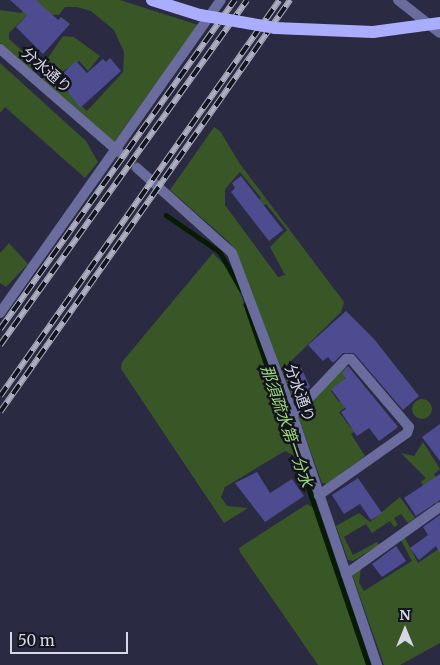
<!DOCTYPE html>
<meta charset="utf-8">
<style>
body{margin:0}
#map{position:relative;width:440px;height:665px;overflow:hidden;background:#2a2a43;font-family:Merriweather,"Noto Sans JP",serif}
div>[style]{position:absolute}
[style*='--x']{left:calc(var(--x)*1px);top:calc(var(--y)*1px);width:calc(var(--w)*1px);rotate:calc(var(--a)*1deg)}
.green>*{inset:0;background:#395626}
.round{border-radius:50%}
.stream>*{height:4.5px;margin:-2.25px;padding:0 2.25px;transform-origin:2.25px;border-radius:2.25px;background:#071b00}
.building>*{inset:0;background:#4e4c91}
.minor-tunnel>*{height:10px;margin-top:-5px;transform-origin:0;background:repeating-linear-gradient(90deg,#44445b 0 10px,transparent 0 15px)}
.minor>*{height:10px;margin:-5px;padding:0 5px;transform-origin:5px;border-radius:5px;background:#6a6c9d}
.rail>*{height:5.5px;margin-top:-2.75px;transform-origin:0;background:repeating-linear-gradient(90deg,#14141f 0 11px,#adaec0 0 22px);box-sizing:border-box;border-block:1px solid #adaec0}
.primary-bridge>*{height:12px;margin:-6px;padding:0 6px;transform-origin:6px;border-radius:6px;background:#aaacfd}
span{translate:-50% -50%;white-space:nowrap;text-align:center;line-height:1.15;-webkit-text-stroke:5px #14141f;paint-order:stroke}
.street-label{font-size:15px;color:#d5d6e6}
.water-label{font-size:16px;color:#9cd778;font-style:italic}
.north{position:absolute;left:380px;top:605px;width:50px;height:50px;-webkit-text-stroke:4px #14141f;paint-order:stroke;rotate:0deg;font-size:14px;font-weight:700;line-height:20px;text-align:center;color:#d5d6e6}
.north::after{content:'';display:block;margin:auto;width:18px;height:22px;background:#d5d6e6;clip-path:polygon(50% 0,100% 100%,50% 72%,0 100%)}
.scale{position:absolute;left:10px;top:632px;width:118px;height:22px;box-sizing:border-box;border:2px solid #d5d6e6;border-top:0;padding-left:6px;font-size:15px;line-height:18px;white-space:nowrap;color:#d5d6e6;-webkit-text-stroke:4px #14141f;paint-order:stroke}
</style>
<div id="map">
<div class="green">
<div style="clip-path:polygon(34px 0,120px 0,198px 25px,114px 142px,42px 79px,42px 67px,63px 36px,74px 37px,100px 56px,88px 71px,79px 61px,59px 74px,58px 82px,87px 111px,123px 72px,124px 52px,114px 30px,91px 11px,77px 7px,65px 7px,59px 15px,28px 14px,9px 33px,9px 39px,35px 62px,37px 68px,31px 71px,0 43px,0 10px,21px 13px)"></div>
<div style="clip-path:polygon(0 63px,86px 141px,98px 162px,85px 178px,5px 107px,0 113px)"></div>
<div style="clip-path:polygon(evenodd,214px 127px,220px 131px,240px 164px,344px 302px,341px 312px,283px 369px,295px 397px,303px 398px,297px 403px,292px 401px,237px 253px,229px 242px,170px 190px,214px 127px,240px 172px,261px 198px,250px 209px,253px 214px,266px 204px,287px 230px,270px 247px,285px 275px,278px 277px,225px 205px,225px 189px,240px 172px)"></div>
<div style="clip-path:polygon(9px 243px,28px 264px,6px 287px,0 283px,0 253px)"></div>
<div style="clip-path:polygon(213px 253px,229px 270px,240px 292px,297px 457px,285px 451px,225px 487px,221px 497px,227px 506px,248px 508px,224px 523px,121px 369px,122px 362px)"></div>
<div style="clip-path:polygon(345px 366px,353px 371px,331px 391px,339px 402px,357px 399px,339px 412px,351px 428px,371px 420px,351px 434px,365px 456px,327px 484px,322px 483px,298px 417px)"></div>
<div class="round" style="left:412px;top:399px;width:20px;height:20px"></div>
<div style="clip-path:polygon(423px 442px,440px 469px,434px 474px,440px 485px,437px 505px,421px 482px,426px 478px,401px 453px,414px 456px)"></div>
<div style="clip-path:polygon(400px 497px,415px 518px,408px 523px,401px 514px,394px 518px,398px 525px,394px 527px,390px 521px,372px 533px,366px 524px,344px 537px,353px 555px,377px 542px,379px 545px,353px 561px,348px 560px,336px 526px,359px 513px,370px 522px)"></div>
<div style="clip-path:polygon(307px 504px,314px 508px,366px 665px,318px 665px,240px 552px,239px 548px)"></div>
<div style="clip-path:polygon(404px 536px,418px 563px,440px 548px,440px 643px,400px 665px,384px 665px,352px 574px,361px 567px,359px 583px,364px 591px,412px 561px,401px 540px)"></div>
</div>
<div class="stream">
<div style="--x:166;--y:215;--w:65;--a:34.4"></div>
<div style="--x:220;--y:252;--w:43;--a:60.4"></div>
<div style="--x:246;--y:304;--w:381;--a:71.2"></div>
</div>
<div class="building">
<div style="clip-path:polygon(10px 0,36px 0,58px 20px,61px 17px,70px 24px,43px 54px,16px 27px,27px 15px)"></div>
<div style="clip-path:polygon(110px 58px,121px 71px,80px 108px,58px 78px,76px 61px,87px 73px,103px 59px,106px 62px)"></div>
<div style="clip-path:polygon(241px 176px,283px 230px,269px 241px,231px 192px,235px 188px,232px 183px)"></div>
<div style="clip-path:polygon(346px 311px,374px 339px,419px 396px,403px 410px,354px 353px,343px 353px,333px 363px,328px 357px,323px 361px,308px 345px)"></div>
<div style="clip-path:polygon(348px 366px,398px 427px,379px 441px,369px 428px,357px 436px,341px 412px,346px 409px,331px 389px,346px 378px,342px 373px)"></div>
<div style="clip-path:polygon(301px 367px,310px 387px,295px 398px,285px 374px)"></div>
<div style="clip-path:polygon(440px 424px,440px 461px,422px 437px)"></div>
<div style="clip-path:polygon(257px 472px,270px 493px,292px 479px,304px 496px,265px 522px,235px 483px)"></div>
<div style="clip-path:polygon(440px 474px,440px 500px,416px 516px,404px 498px)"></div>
<div style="clip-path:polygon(358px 478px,382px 513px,371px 520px,360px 504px,344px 514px,332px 495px)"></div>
<div style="clip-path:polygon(440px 515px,440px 553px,436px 546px,419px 560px,410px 548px,428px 535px,423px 527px)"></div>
<div style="clip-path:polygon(396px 546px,406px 561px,382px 577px,372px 564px)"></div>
</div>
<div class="minor-tunnel">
<div style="--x:119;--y:152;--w:24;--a:42"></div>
</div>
<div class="minor">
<div style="--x:398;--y:0;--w:53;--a:38.2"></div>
<div style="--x:0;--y:49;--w:157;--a:40.9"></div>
<div style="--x:137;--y:168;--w:127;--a:41.8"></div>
<div style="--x:232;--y:253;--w:159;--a:69.4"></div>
<div style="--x:288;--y:402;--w:278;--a:71.3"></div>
<div style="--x:0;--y:313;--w:383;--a:-54.8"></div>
<div style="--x:292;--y:416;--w:79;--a:-46.5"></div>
<div style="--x:346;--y:359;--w:5;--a:0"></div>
<div style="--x:351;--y:359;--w:89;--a:49.5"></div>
<div style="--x:409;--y:427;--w:6;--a:108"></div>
<div style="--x:407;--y:433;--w:108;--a:144.8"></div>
<div style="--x:346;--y:574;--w:115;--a:-35.5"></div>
</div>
<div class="rail">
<div style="--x:0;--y:329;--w:404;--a:-54.5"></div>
<div style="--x:0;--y:345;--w:424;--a:-54.4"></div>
<div style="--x:0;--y:396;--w:484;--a:-54.8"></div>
<div style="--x:0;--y:412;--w:504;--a:-54.86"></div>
</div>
<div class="primary-bridge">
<div style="--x:152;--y:0;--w:50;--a:17.4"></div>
<div style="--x:200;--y:15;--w:76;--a:9.8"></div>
<div style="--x:275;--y:28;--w:98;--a:2.3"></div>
<div style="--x:373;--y:32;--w:68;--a:-7.7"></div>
</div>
<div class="street-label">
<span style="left:47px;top:70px;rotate:41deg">分水通り</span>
<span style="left:300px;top:393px;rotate:70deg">分水通り</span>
</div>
<div class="water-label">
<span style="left:287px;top:426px;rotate:71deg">那須疏水第一分水</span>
</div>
<div class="north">N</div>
<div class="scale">50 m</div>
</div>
